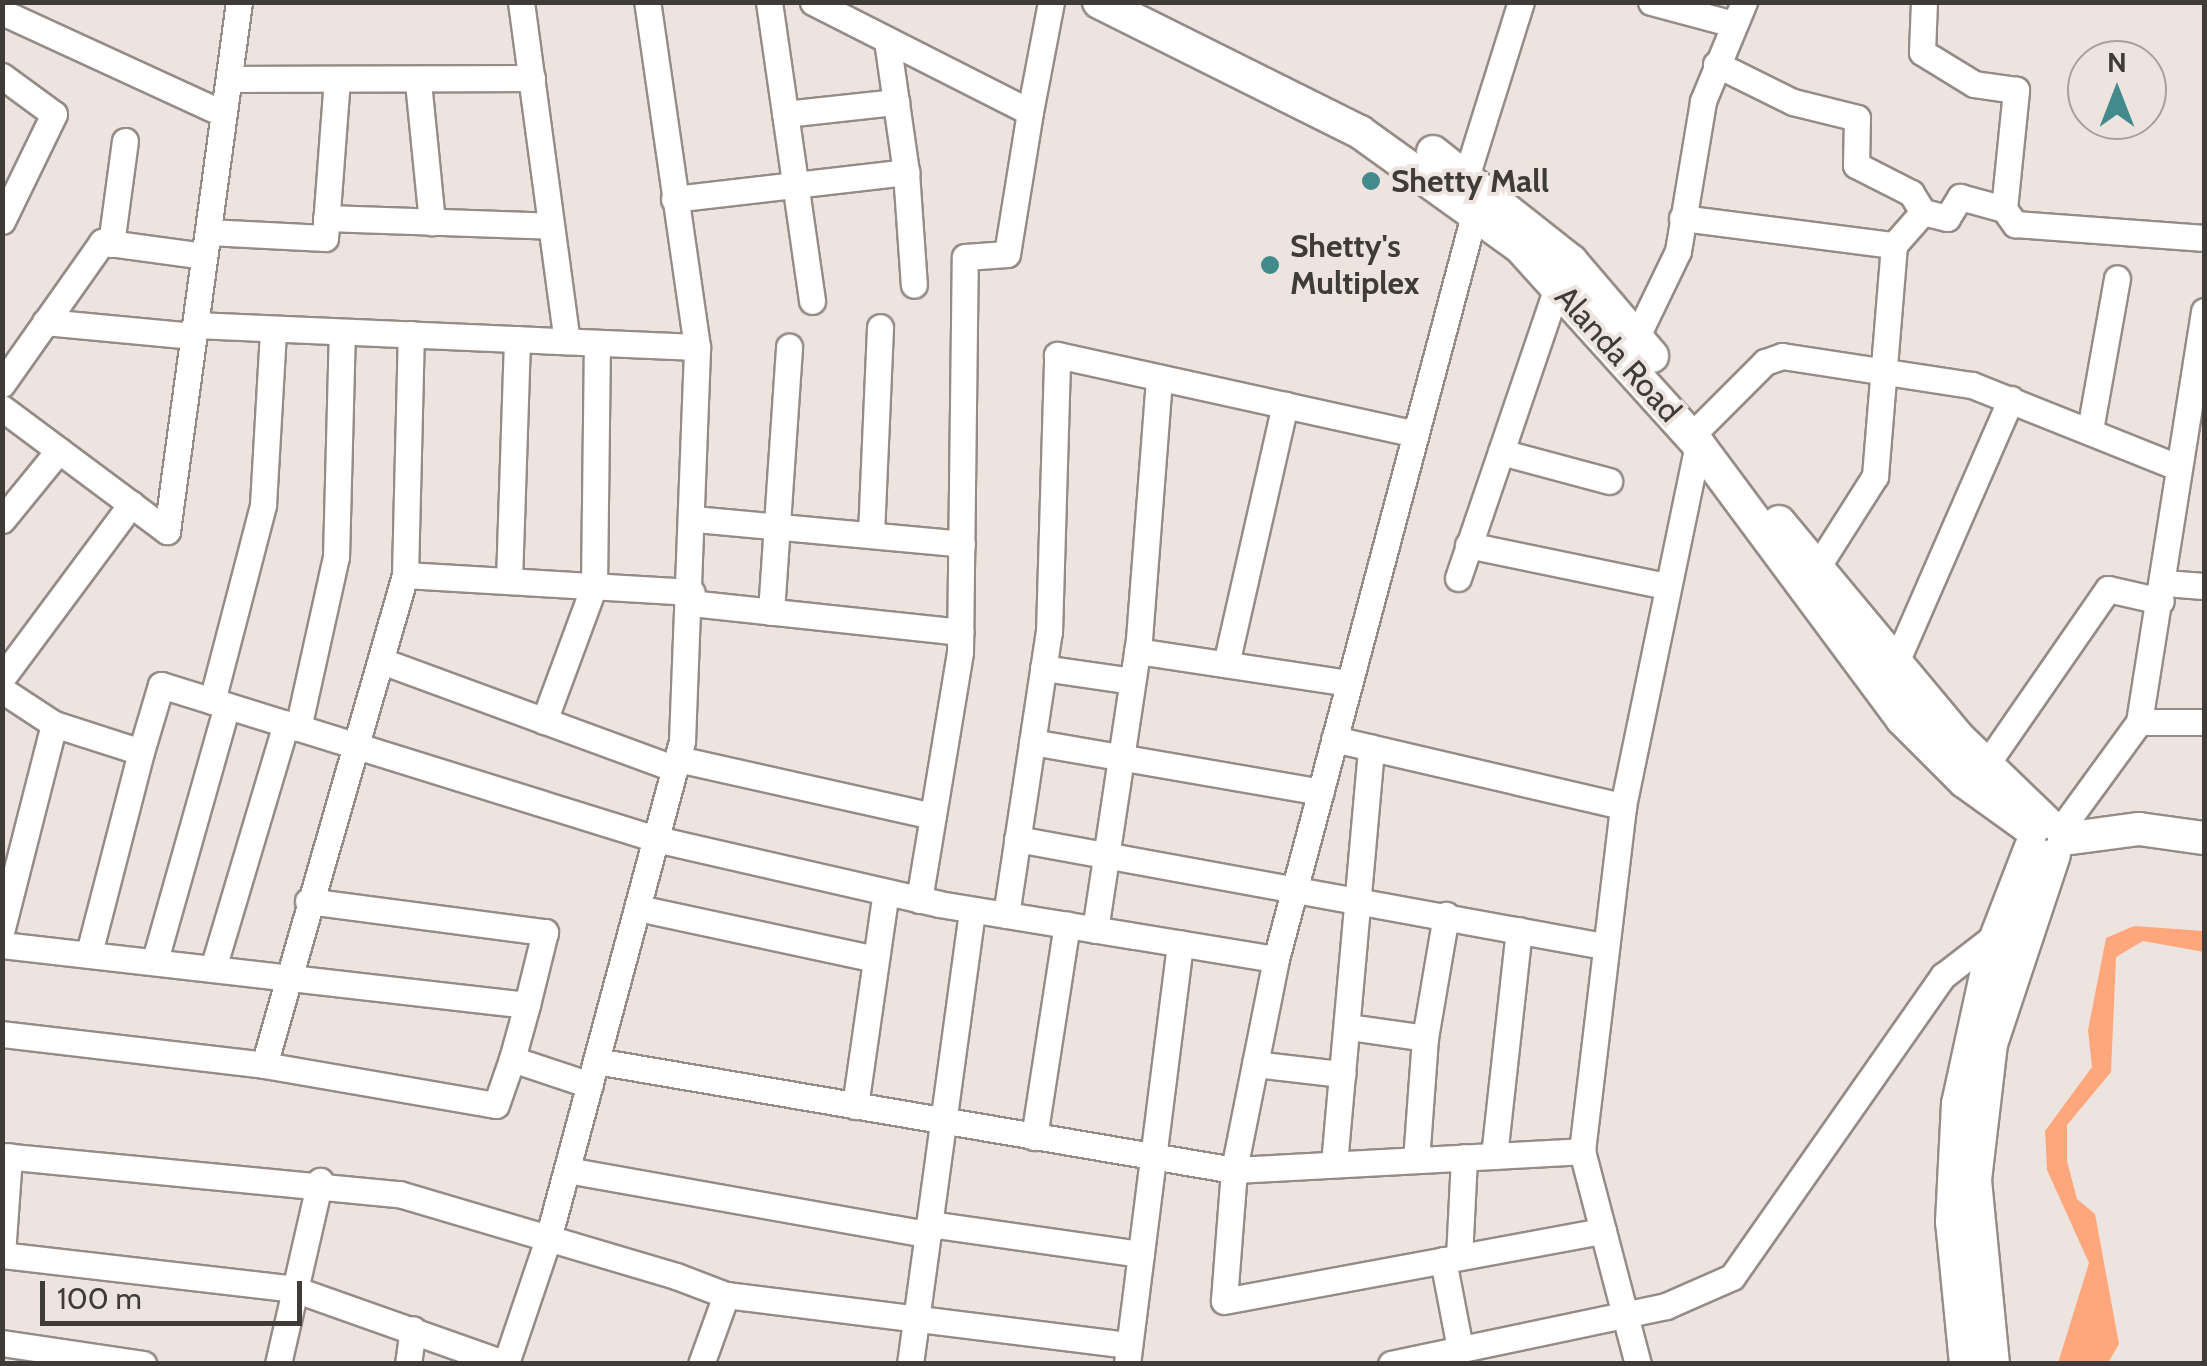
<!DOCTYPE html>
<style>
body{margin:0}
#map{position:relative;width:2207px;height:1366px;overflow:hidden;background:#eee4df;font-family:Cabin,sans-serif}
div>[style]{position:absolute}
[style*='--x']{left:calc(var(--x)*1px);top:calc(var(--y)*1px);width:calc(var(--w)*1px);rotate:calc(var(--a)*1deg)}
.water>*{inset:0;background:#ffa77c}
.roads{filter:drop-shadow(2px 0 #958c87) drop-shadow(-2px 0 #958c87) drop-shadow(0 2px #958c87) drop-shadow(0 -2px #958c87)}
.minor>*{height:25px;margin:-12.5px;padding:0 12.5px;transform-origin:12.5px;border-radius:12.5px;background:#fff}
.major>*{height:32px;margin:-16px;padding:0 16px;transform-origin:16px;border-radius:16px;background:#fff}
.dots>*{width:28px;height:28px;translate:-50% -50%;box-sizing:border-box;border:5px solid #eee4df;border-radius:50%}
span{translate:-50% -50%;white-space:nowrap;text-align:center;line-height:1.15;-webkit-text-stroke:8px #eee4df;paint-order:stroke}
.poi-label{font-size:32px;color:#3f3b39;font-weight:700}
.left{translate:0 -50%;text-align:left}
.street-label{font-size:32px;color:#3f3b39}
.frame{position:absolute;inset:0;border:5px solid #3f3b39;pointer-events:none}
.north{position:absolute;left:2067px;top:40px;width:100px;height:100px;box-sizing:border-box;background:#eee4df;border:2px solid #a8a09d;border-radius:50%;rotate:0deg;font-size:28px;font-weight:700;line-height:40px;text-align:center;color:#3f3b39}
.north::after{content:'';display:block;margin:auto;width:35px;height:45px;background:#428a8c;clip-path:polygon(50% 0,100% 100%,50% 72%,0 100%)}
.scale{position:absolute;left:40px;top:1281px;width:262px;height:45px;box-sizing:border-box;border:5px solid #3f3b39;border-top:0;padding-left:12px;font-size:30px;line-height:35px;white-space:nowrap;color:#3f3b39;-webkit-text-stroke:8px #eee4df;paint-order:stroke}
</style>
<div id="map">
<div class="water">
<div style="clip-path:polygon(2134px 926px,2204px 931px,2204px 952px,2143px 941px,2116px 957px,2111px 1072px,2067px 1125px,2067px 1161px,2077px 1199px,2095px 1214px,2119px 1344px,2108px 1363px,2058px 1363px,2089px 1263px,2047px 1170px,2045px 1131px,2092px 1067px,2088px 1030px,2106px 938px)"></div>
</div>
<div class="roads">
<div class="minor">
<div style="--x:521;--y:2;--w:342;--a:82.3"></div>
<div style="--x:769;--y:2;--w:302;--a:81.8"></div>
<div style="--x:813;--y:2;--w:243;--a:26.9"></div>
<div style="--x:1030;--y:112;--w:112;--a:-79.2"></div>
<div style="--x:1651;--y:2;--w:82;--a:14.9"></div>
<div style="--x:2;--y:12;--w:244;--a:24.7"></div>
<div style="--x:1716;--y:64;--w:86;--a:26.3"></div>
<div style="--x:1793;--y:102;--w:66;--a:14"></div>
<div style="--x:1857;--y:118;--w:47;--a:91.2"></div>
<div style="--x:1856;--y:165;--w:62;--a:27"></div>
<div style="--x:1911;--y:193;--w:22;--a:58"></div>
<div style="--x:1923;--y:212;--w:44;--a:131.3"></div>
<div style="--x:1894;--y:245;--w:232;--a:94.7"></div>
<div style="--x:1875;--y:476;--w:110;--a:122.4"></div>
<div style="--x:2;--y:76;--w:64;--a:36.2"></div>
<div style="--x:54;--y:114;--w:119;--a:115.9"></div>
<div style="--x:229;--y:79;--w:303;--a:-0.2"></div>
<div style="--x:418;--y:82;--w:141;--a:84.3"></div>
<div style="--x:785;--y:114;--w:112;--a:-6.2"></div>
<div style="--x:906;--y:172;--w:113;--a:86"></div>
<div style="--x:1461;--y:193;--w:200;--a:-72.6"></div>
<div style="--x:674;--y:199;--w:234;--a:-6.6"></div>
<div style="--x:906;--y:172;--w:133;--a:-98.2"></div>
<div style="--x:2004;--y:209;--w:19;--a:54"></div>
<div style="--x:2015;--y:224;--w:190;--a:4.2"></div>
<div style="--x:1923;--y:212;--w:25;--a:14"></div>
<div style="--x:1947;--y:218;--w:25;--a:-58"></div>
<div style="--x:1960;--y:197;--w:46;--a:15.3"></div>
<div style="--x:2004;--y:209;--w:120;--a:-84.2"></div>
<div style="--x:2016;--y:90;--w:42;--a:-171.9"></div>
<div style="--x:1974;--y:84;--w:61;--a:-148.4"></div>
<div style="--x:1922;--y:52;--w:50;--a:-87.7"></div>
<div style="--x:326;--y:218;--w:225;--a:2"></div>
<div style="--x:1682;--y:218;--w:214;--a:7.3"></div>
<div style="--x:208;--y:232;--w:117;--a:2.9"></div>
<div style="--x:325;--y:238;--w:159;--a:-85.7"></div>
<div style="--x:111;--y:244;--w:104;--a:-82.3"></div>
<div style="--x:45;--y:322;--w:149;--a:5.4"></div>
<div style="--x:195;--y:325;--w:502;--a:2.51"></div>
<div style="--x:1637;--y:336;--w:94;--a:-64.2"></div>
<div style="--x:1678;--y:251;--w:152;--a:-80.5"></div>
<div style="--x:1703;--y:101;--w:107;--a:-67.5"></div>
<div style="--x:2;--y:384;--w:174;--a:-54.8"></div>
<div style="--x:102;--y:242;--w:103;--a:7.8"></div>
<div style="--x:2;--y:408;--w:206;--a:36.7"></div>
<div style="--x:167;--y:531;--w:534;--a:-82.25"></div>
<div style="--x:1703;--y:424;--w:88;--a:-45"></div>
<div style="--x:1765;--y:362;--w:18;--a:-19"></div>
<div style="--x:1782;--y:356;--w:192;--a:8.7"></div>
<div style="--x:1972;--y:385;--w:219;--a:21.8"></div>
<div style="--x:2090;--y:430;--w:154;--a:-79.9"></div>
<div style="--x:1501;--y:452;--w:112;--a:15"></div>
<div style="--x:695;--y:519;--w:268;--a:5.3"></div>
<div style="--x:2;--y:520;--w:90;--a:-50.8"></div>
<div style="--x:871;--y:534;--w:207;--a:-87.5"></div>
<div style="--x:1468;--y:545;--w:202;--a:11.7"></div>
<div style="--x:405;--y:575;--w:287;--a:3.4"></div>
<div style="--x:1458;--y:578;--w:310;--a:-71.2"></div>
<div style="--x:509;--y:581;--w:242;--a:-88.1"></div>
<div style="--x:2164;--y:583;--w:40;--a:4.3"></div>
<div style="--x:690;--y:603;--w:272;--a:6.1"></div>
<div style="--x:771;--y:612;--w:266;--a:-86.1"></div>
<div style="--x:1137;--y:651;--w:214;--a:8.6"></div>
<div style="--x:382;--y:661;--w:312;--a:20.2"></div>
<div style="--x:1896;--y:662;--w:287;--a:-66.4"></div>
<div style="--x:1226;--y:664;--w:266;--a:-77.2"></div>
<div style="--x:1043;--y:668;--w:90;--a:8.3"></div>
<div style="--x:2;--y:678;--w:217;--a:-53.4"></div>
<div style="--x:2;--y:690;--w:62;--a:33.2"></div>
<div style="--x:54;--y:724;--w:211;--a:104.3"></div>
<div style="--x:212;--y:701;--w:203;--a:-75.4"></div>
<div style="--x:263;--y:505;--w:176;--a:-86.7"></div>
<div style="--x:544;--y:721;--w:144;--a:-69.7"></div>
<div style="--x:594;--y:586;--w:243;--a:-89.3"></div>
<div style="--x:2139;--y:722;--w:65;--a:0"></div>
<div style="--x:54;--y:724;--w:91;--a:17.8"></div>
<div style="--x:141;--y:752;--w:70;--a:-73.4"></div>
<div style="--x:161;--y:685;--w:518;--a:17.28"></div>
<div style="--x:656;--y:839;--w:290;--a:12.9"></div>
<div style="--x:939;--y:904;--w:341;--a:9.3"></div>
<div style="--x:1276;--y:959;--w:215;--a:101.3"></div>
<div style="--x:1234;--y:1170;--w:131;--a:94.4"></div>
<div style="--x:1224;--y:1301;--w:385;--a:-10.5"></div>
<div style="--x:1603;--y:1231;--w:138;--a:75.3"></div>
<div style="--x:298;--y:728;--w:175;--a:-77.5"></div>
<div style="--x:336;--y:557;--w:225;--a:-88.5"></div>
<div style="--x:1334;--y:739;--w:297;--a:13.1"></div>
<div style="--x:1032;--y:742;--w:293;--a:9.8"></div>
<div style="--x:678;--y:759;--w:261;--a:12.6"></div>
<div style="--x:1977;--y:778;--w:230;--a:-55.3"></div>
<div style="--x:2108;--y:589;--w:54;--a:12.8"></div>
<div style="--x:2061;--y:829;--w:132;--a:-53.9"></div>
<div style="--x:2139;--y:722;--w:416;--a:-81"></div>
<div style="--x:1017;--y:839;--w:596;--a:10.35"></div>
<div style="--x:919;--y:900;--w:251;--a:-80.6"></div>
<div style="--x:960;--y:652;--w:395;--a:-89.3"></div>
<div style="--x:965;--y:257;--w:42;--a:-4.1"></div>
<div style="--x:1007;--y:254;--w:144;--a:-80.8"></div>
<div style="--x:308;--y:901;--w:239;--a:7.5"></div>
<div style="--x:545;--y:932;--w:75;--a:103.9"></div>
<div style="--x:638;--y:908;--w:243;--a:12.1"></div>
<div style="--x:1006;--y:915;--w:286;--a:-81.4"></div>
<div style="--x:1049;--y:632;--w:277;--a:-88.3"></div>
<div style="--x:1057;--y:355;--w:367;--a:12.4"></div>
<div style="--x:1095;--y:930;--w:294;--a:-81.4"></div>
<div style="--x:1139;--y:639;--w:262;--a:-85.6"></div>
<div style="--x:2;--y:945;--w:528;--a:6.52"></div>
<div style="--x:527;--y:1005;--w:56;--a:105.5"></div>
<div style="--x:89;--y:953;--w:208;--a:-75.5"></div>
<div style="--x:1276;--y:959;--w:785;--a:-75.1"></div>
<div style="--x:155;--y:960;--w:264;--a:-74.2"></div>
<div style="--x:214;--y:965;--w:252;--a:-73.4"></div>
<div style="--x:1349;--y:1027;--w:77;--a:8.2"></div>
<div style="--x:1425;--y:1038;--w:122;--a:94.2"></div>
<div style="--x:2;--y:1034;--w:264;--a:6.7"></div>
<div style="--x:264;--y:1065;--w:510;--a:-73.95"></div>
<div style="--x:405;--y:575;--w:241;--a:-88.6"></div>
<div style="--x:1425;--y:1038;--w:125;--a:-80.3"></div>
<div style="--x:596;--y:1061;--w:647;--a:9.7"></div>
<div style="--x:1234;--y:1170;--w:349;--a:-3.1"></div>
<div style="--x:1582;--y:1151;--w:347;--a:-83.2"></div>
<div style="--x:1623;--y:806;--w:370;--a:-78.3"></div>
<div style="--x:1255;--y:1064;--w:88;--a:6.6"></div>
<div style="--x:264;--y:1065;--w:235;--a:9.8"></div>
<div style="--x:496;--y:1105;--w:49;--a:-70.8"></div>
<div style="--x:512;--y:1059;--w:82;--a:18.4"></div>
<div style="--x:855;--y:1106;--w:216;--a:-81.8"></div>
<div style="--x:1034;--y:1137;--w:215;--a:-81.2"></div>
<div style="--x:1582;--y:1151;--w:83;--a:75.3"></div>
<div style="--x:2;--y:1156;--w:399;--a:5.5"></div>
<div style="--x:399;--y:1194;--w:289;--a:16.5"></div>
<div style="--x:676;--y:1276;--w:53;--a:20.8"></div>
<div style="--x:726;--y:1295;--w:73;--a:109.9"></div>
<div style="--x:1494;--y:1156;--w:227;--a:-83.7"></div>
<div style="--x:1334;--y:1164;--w:418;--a:-84.9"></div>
<div style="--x:567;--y:1170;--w:367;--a:10.1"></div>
<div style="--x:929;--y:1224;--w:214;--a:8.1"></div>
<div style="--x:2;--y:1254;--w:98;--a:-85.9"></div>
<div style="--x:2;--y:1255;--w:294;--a:6.6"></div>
<div style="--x:294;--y:1289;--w:225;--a:19.5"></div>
<div style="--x:1459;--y:1257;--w:100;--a:-87.1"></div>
<div style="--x:1443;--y:1260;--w:90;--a:79.1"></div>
<div style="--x:726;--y:1295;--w:406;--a:7.1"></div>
<div style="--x:2;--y:1343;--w:143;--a:8.5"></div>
<div style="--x:506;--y:1363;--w:131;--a:-71.3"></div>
<div style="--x:548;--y:1239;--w:516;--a:-74.94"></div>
<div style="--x:682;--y:741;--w:394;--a:-87.8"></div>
<div style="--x:697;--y:347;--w:349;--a:-98.2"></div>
<div style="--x:278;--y:1364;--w:188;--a:-77.1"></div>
<div style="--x:408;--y:1364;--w:35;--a:-82"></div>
<div style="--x:910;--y:1364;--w:458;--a:-82.2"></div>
<div style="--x:1127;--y:1364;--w:424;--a:-82.8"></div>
<div style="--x:1391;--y:1364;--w:281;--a:-11.9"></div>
<div style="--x:1666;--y:1306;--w:72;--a:-23.7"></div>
<div style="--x:1732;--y:1277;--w:368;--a:-55"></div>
<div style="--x:1943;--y:976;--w:67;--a:-37.7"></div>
</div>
<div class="major">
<div style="--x:1099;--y:2;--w:292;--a:26.5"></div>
<div style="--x:1360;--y:132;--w:197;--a:35.7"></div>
<div style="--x:1520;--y:247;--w:266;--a:47.9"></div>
<div style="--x:1698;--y:444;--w:342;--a:53.4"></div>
<div style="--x:1902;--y:719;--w:88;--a:45"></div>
<div style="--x:1964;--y:781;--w:84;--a:35.8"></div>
<div style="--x:1433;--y:152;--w:176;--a:38.3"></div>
<div style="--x:1571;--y:261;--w:125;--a:49.5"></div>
<div style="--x:1779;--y:522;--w:281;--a:50.2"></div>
<div style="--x:1959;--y:738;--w:121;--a:44"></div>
<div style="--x:2064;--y:839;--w:76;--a:-7.6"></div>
<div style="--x:2139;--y:829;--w:66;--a:7.9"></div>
<div style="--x:1966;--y:1364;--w:143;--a:-95.6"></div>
<div style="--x:1952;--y:1222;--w:118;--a:-87.1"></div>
<div style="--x:1958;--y:1104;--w:160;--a:-77.7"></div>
<div style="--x:1992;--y:948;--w:108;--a:-68.9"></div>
<div style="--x:1993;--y:1364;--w:185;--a:-95.6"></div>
<div style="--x:1975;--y:1180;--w:137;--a:-83.3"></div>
<div style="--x:1991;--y:1044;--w:199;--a:-71.6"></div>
</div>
</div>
<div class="dots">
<div style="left:1371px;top:181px;background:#428a8c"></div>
<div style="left:1270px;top:265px;background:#428a8c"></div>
</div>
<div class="poi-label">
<span class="left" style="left:1391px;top:181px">Shetty Mall</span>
<span class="left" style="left:1290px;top:265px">Shetty's<br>Multiplex</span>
</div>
<div class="street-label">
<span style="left:1618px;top:354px;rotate:48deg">Alanda Road</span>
</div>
<div class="frame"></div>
<div class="north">N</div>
<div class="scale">100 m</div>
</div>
